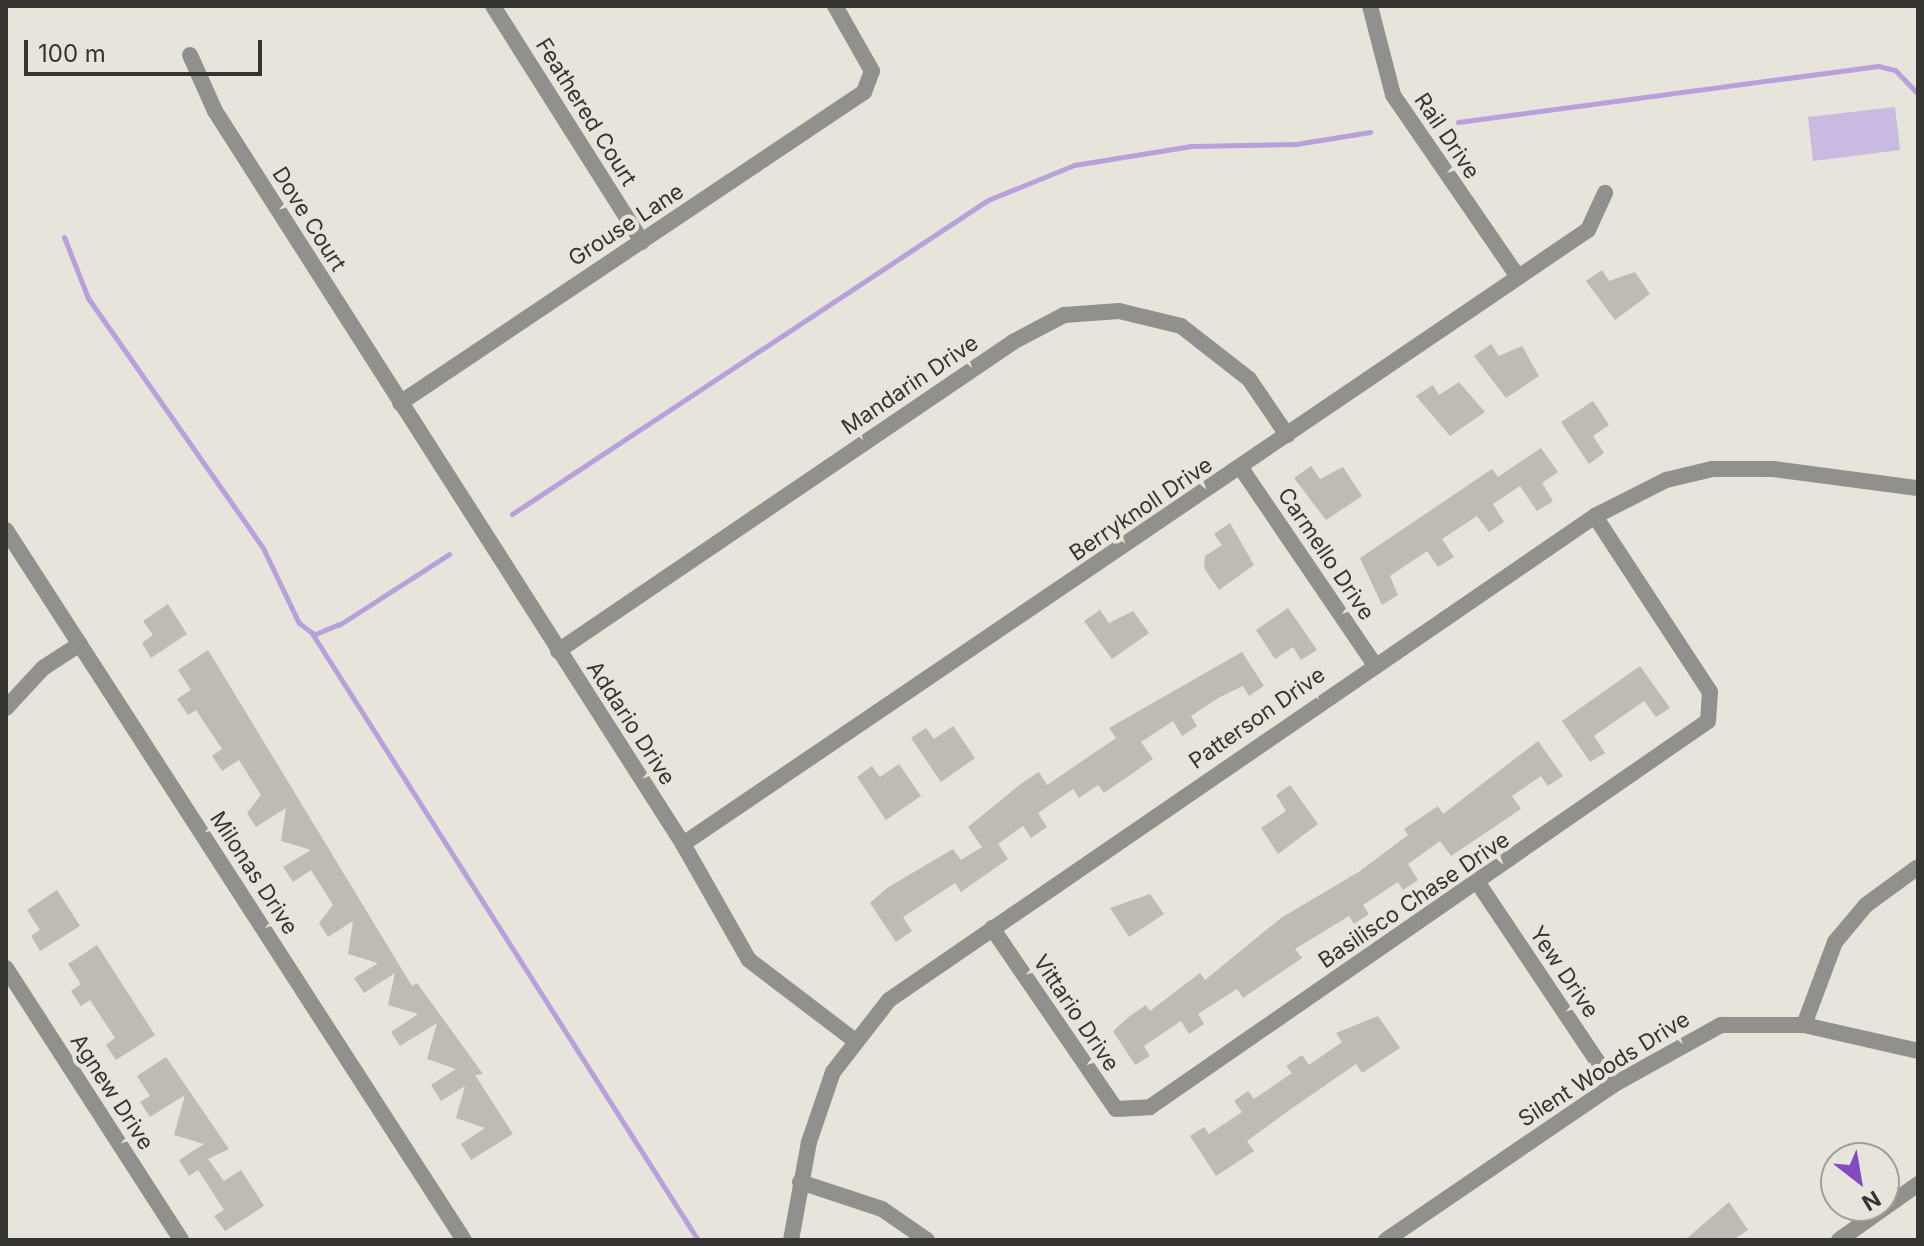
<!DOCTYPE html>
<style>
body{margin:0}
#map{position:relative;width:1924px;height:1246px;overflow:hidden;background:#e7e4db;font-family:Inter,sans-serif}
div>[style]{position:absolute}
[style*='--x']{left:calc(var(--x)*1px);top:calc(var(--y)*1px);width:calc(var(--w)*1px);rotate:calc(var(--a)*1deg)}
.green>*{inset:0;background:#c9bae2}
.stream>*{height:5px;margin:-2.5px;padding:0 2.5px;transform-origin:2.5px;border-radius:2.5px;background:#b8a1da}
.building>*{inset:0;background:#bebbb3}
.minor>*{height:16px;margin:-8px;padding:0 8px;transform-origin:8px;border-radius:8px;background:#92908d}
span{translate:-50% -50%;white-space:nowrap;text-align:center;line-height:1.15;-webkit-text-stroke:8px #e7e4db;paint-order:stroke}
.street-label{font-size:22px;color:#353431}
.frame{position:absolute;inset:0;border:8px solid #353431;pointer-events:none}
.north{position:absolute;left:1820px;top:1142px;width:80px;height:80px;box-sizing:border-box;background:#e7e4db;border:2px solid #a09e97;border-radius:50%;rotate:149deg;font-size:22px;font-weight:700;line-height:32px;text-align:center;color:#353431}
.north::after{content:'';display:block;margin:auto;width:28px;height:36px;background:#834ac1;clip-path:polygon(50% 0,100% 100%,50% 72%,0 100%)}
.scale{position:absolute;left:24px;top:40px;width:238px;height:36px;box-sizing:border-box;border:4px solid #353431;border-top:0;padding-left:10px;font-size:24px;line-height:28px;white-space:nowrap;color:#353431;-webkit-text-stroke:6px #e7e4db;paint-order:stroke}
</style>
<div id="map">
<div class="green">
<div style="clip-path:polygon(1895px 107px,1900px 150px,1813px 161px,1808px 117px)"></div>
</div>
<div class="stream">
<div style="--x:1458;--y:122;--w:424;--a:-7.6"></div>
<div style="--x:1878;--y:66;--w:17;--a:13"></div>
<div style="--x:1895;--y:70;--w:33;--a:46"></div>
<div style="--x:64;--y:237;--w:66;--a:68.5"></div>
<div style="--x:88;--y:298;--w:305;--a:55"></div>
<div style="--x:263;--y:548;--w:83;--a:64.4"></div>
<div style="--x:299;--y:623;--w:20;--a:37"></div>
<div style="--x:512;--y:514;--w:570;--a:-33.41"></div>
<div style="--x:988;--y:200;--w:93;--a:-22.1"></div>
<div style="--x:1074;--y:165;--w:119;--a:-9.2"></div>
<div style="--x:1191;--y:146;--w:105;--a:-1.1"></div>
<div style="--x:1296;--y:144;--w:75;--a:-9.2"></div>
<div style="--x:339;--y:624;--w:28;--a:157"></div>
<div style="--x:313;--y:635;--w:717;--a:57.53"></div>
<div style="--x:339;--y:625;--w:131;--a:-32.8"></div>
</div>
<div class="building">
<div style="clip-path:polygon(1602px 270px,1609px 281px,1635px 272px,1650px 294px,1615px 320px,1586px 281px)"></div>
<div style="clip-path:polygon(1491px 344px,1499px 356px,1522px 346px,1539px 376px,1506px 398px,1474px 356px)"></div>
<div style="clip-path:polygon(1459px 382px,1485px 412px,1450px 436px,1416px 396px,1433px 385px,1439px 395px)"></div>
<div style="clip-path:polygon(1593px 401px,1609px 425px,1593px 436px,1604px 453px,1589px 464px,1561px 422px)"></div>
<div style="clip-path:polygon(1541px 448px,1558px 472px,1542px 483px,1553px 501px,1537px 511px,1520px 486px,1493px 504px,1504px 522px,1489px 532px,1477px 516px,1442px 539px,1454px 557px,1438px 567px,1427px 551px,1390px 576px,1398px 595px,1382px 605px,1360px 558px,1492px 469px,1498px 477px)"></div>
<div style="clip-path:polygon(1311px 466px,1320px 479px,1343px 467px,1362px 496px,1326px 520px,1294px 478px)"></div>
<div style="clip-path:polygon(1230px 523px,1254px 565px,1219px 590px,1204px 568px,1205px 556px,1222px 545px,1214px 534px)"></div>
<div style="clip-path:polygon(168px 604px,187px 634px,151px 658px,142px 643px,153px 635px,143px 621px)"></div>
<div style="clip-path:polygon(1288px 608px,1317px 650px,1301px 660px,1293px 647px,1275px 659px,1256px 630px)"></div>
<div style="clip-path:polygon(1100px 610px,1109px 623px,1133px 611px,1149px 633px,1112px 659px,1084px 621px)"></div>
<div style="clip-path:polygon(208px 650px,412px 986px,417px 983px,483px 1074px,475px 1075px,513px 1134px,471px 1160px,461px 1144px,485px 1128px,456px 1118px,465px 1086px,441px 1101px,431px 1085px,456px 1069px,427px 1059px,437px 1023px,400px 1046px,391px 1032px,418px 1014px,388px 1005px,395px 973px,364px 993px,354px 978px,378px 963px,348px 954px,353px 921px,328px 937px,319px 923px,333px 905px,311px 870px,293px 882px,283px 867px,311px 850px,281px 841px,286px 808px,256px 827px,247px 813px,261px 795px,239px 760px,222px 771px,212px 756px,222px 749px,196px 710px,188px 715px,177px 699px,191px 690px,178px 670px)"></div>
<div style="clip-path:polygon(1242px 652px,1264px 686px,1249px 696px,1243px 686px,1220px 697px,1191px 716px,1197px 726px,1182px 736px,1173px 721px,1141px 742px,1153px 759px,1104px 793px,1098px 785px,1079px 798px,1073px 789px,1038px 813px,1047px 827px,1031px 838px,1023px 826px,998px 844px,1008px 859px,961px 892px,955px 883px,903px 917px,912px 931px,896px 942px,870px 903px,887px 888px,953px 849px,961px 860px,982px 847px,968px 827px,1022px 783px,1039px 772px,1047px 785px,1116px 738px,1109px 728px)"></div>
<div style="clip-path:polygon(1640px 666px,1670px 708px,1656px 717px,1644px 701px,1594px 736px,1605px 753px,1590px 762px,1562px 721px)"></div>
<div style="clip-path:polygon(953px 726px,975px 758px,941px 782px,911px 738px,926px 728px,934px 739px)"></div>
<div style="clip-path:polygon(1538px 741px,1563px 776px,1548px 786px,1541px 776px,1512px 796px,1521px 809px,1451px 856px,1440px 841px,1408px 864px,1418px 880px,1403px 890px,1398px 882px,1363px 905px,1369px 914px,1354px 924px,1349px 916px,1295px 949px,1302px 958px,1243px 998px,1237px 989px,1198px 1014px,1204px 1024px,1189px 1034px,1181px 1021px,1144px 1046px,1150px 1056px,1135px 1065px,1113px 1031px,1130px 1016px,1146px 1005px,1150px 1011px,1200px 973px,1205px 980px,1281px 918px,1360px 871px,1408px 835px,1404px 829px,1438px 806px,1443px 814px)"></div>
<div style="clip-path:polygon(899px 764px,921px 796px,886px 820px,857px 777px,872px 766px,880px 777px)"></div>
<div style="clip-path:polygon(1290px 785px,1318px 824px,1278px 854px,1261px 828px,1286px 811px,1276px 795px)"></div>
<div style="clip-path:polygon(57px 890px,80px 926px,40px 951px,31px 936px,40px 930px,27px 910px)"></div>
<div style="clip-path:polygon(1150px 894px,1164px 914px,1129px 937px,1110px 908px)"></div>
<div style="clip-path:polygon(97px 945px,155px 1035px,116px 1060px,106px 1045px,115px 1038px,90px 1000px,81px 1006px,71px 991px,81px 984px,68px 964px)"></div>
<div style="clip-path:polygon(1378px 1016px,1400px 1048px,1362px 1073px,1356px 1064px,1291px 1109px,1247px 1141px,1254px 1151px,1216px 1176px,1190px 1136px,1204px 1127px,1209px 1134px,1242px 1112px,1234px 1101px,1248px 1091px,1254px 1099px,1292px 1073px,1286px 1066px,1302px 1055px,1309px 1065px,1342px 1042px,1336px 1033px)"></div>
<div style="clip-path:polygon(166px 1057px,229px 1149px,208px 1159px,224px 1181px,241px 1170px,264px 1206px,225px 1231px,214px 1216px,224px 1210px,198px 1170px,189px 1176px,179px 1160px,204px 1144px,174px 1135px,185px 1095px,150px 1117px,140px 1102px,150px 1096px,137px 1076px)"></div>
<div style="clip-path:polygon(1729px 1202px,1748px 1230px,1733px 1240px,1685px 1240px)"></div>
</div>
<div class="minor">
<div style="--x:493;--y:6;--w:279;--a:57.7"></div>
<div style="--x:1370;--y:6;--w:92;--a:75.5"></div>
<div style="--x:1393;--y:95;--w:221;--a:55.5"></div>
<div style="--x:190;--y:55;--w:61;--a:65.9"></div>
<div style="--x:215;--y:111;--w:870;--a:57.44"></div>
<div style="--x:683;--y:844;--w:133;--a:60.4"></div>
<div style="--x:749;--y:960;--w:132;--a:37.3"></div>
<div style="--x:400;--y:403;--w:559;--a:-33.83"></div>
<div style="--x:864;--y:92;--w:22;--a:-69"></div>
<div style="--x:872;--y:71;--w:75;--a:-119.6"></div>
<div style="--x:1241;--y:468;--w:237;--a:55.8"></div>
<div style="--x:6;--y:530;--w:845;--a:57.18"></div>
<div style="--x:558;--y:651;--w:550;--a:-34.18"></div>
<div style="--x:1013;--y:342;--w:58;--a:-27.9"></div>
<div style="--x:1064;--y:315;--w:55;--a:-4.2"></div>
<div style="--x:1119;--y:311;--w:64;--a:13.6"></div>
<div style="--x:1181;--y:326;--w:86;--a:37.9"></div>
<div style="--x:1249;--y:379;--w:68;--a:55.8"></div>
<div style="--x:6;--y:708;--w:54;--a:-47.2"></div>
<div style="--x:43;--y:668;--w:44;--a:-33"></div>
<div style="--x:683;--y:844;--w:1094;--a:-34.16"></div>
<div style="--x:1588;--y:230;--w:41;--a:-65.3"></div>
<div style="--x:1478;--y:883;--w:243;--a:56.2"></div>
<div style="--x:992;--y:928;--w:219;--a:55.6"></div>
<div style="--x:1116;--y:1109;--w:34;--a:-3"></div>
<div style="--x:1150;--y:1107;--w:678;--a:-34.67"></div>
<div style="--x:1708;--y:721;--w:29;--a:-86"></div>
<div style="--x:1710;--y:692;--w:210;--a:-123.2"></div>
<div style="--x:6;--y:968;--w:323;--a:57.2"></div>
<div style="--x:1804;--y:1025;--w:89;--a:-69.5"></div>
<div style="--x:1835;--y:942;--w:48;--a:-50"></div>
<div style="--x:1866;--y:905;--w:64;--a:-36.2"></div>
<div style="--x:800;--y:1182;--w:86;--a:18.2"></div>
<div style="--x:882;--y:1209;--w:55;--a:34.6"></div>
<div style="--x:791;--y:1240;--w:100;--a:-79.6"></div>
<div style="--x:809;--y:1142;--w:74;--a:-71.1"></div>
<div style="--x:833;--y:1072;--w:91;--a:-52.1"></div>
<div style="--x:889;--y:1000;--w:856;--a:-34.43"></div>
<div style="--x:1595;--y:516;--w:80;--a:-26.9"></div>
<div style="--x:1666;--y:480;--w:47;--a:-13.4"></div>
<div style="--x:1712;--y:469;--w:61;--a:0"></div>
<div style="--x:1773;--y:469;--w:146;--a:7.5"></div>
<div style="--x:1386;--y:1240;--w:275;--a:-34.3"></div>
<div style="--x:1613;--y:1085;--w:124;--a:-29.1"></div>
<div style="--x:1721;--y:1025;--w:83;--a:0"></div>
<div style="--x:1804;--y:1025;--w:117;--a:12.8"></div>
<div style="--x:1839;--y:1240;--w:97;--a:-35.3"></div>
</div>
<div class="street-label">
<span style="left:586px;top:112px;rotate:58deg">Feathered Court</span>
<span style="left:1447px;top:136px;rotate:56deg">Rail Drive</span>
<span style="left:309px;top:219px;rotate:58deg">Dove Court</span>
<span style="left:626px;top:225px;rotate:-33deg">Grouse Lane</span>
<span style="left:910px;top:385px;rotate:-34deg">Mandarin Drive</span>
<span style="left:1141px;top:509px;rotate:-34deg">Berryknoll Drive</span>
<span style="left:1326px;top:554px;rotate:56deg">Carmello Drive</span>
<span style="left:1257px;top:718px;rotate:-35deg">Patterson Drive</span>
<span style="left:631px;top:723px;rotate:57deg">Addario Drive</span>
<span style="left:254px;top:873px;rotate:57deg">Milonas Drive</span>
<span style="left:1414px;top:900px;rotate:-34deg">Basilisco Chase Drive</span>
<span style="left:1564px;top:972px;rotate:56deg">Yew Drive</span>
<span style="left:1076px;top:1013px;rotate:56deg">Vittario Drive</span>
<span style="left:1604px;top:1069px;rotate:-32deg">Silent Woods Drive</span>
<span style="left:112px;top:1092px;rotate:57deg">Agnew Drive</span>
</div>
<div class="frame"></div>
<div class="north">N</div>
<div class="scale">100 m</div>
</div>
